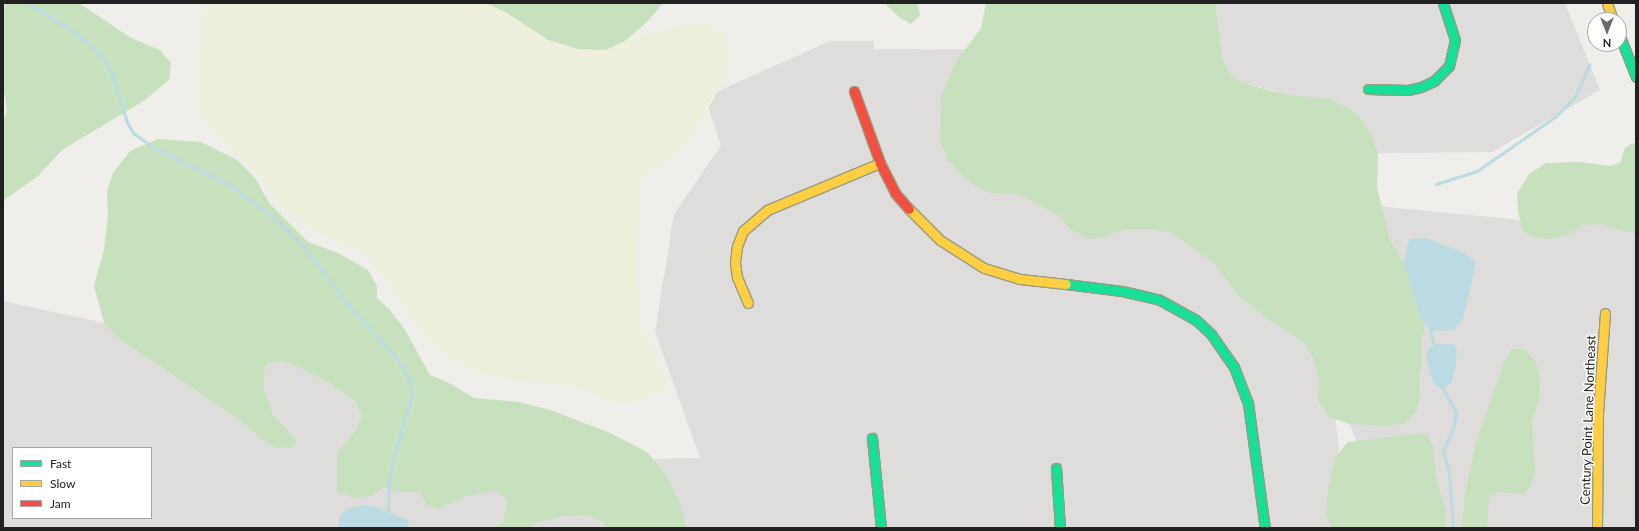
<!DOCTYPE html>
<style>
body{margin:0}
#map{position:relative;width:1639px;height:531px;overflow:hidden;background:#efeeea;font-family:Lato,sans-serif}
div>[style]{position:absolute}
[style*='--x']{left:calc(var(--x)*1px);top:calc(var(--y)*1px);width:calc(var(--w)*1px);rotate:calc(var(--a)*1deg)}
.residential>*{inset:0;background:#dedddb}
.farmland>*{inset:0;background:#eef0dd}
.forest>*{inset:0;background:#c7e0bd}
.water>*{inset:0;background:#bbdae4}
.stream>*{height:3px;margin:-1.5px;padding:0 1.5px;transform-origin:1.5px;border-radius:1.5px;background:#bbdae4}
.roads{filter:drop-shadow(1px 0 #979b80) drop-shadow(-1px 0 #979b80) drop-shadow(0 1px #979b80) drop-shadow(0 -1px #979b80)}
.fast>*{height:9px;margin:-4.5px;padding:0 4.5px;transform-origin:4.5px;border-radius:4.5px;background:#16e098}
.slow>*{height:9px;margin:-4.5px;padding:0 4.5px;transform-origin:4.5px;border-radius:4.5px;background:#ffcf43}
.jam>*{height:9px;margin:-4.5px;padding:0 4.5px;transform-origin:4.5px;border-radius:4.5px;background:#f24e42}
span{translate:-50% -50%;white-space:nowrap;text-align:center;line-height:1.15;-webkit-text-stroke:3px #fff;paint-order:stroke}
.street-label{font-size:13px;color:#212121}
.frame{position:absolute;inset:0;border:4px solid #212121;pointer-events:none}
.legend{position:absolute;left:12px;top:447px;width:140px;height:72px;box-sizing:border-box;background:#fff;border:1px solid #a6a6a6;margin:0;padding:5px 7px;list-style:none;font-size:12px;color:#212121}
.legend li{display:flex;align-items:center;gap:8px;height:20px}
.legend b{width:20px;border:1px solid #a6a6a6}
.north{position:absolute;left:1587px;top:12px;width:40px;height:40px;box-sizing:border-box;background:#fff;border:1px solid #a6a6a6;border-radius:50%;rotate:180deg;font-size:11px;font-weight:700;line-height:16px;text-align:center;color:#212121}
.north::after{content:'';display:block;margin:auto;width:14px;height:18px;background:#696967;clip-path:polygon(50% 0,100% 100%,50% 72%,0 100%)}
</style>
<div id="map">
<div class="residential">
<div style="clip-path:polygon(1217px 3px,1565px 3px,1600px 90px,1492px 152px,1378px 153px,1372px 136px,1289px 95px,1241px 82px,1232px 76px,1223px 60px,1216px 10px)"></div>
<div style="clip-path:polygon(evenodd,830px 41px,873px 41px,874px 49px,1086px 50px,1242px 193px,1522px 220px,1636px 221px,1636px 528px,1395px 528px,1332px 385px,1347px 528px,3px 528px,3px 301px,104px 323px,119px 339px,241px 421px,268px 444px,280px 447px,292px 447px,294px 437px,273px 415px,264px 390px,265px 368px,268px 363px,274px 361px,287px 362px,329px 383px,355px 401px,362px 416px,355px 431px,337px 454px,339px 465px,700px 458px,655px 332px,674px 214px,721px 146px,705px 97px,830px 41px,13px 448px,151px 448px,151px 518px,13px 518px,13px 448px)"></div>
</div>
<div class="farmland">
<div style="clip-path:polygon(205px 3px,486px 3px,507px 13px,548px 40px,578px 49px,606px 50px,625px 41px,689px 23px,710px 24px,725px 35px,728px 54px,728px 73px,698px 126px,681px 150px,640px 180px,637px 272px,641px 328px,652px 347px,667px 386px,637px 402px,615px 404px,575px 386px,506px 379px,475px 370px,450px 358px,426px 337px,367px 255px,311px 229px,284px 208px,260px 178px,206px 125px,197px 101px,196px 82px)"></div>
</div>
<div class="forest">
<div style="clip-path:polygon(6px 3px,79px 3px,131px 38px,160px 50px,171px 63px,169px 80px,145px 100px,62px 150px,38px 176px,3px 201px,3px 124px,7px 110px,3px 85px,3px 11px)"></div>
<div style="clip-path:polygon(486px 3px,663px 3px,648px 21px,625px 41px,606px 50px,578px 49px,548px 40px,507px 13px)"></div>
<div style="clip-path:polygon(884px 3px,917px 3px,920px 15px,911px 24px,899px 17px)"></div>
<div style="clip-path:polygon(986px 3px,1217px 3px,1216px 10px,1223px 60px,1232px 76px,1241px 82px,1267px 90px,1289px 95px,1330px 99px,1352px 110px,1364px 123px,1372px 136px,1378px 153px,1377px 187px,1390px 241px,1411px 273px,1426px 315px,1422px 341px,1422px 361px,1419px 378px,1420px 397px,1416px 412px,1405px 423px,1389px 426px,1350px 424px,1329px 417px,1318px 400px,1319px 380px,1315px 362px,1305px 343px,1265px 317px,1237px 294px,1214px 263px,1172px 233px,1153px 229px,1126px 229px,1104px 237px,1089px 239px,1071px 230px,1058px 215px,1038px 204px,1018px 194px,991px 193px,974px 185px,960px 174px,948px 159px,940px 142px,941px 97px,956px 62px,981px 28px)"></div>
<div style="clip-path:polygon(158px 139px,201px 142px,237px 160px,255px 178px,270px 204px,308px 242px,338px 253px,368px 270px,377px 286px,377px 298px,388px 308px,404px 328px,430px 375px,449px 383px,474px 398px,519px 402px,550px 410px,608px 432px,647px 452px,666px 475px,682px 508px,686px 528px,608px 528px,600px 520px,586px 515px,562px 516px,535px 523px,528px 528px,495px 528px,504px 521px,507px 499px,497px 490px,466px 496px,438px 509px,426px 505px,420px 492px,398px 492px,384px 487px,371px 496px,354px 498px,337px 492px,337px 454px,355px 431px,362px 416px,355px 401px,329px 383px,287px 362px,274px 361px,268px 363px,265px 368px,264px 390px,273px 415px,294px 437px,296px 443px,292px 447px,280px 448px,268px 444px,241px 421px,119px 339px,104px 323px,94px 286px,104px 250px,108px 216px,107px 191px,113px 173px,130px 151px)"></div>
<div style="clip-path:polygon(1633px 143px,1636px 145px,1636px 234px,1601px 224px,1582px 225px,1566px 236px,1549px 239px,1530px 236px,1522px 228px,1518px 212px,1517px 194px,1528px 175px,1546px 163px,1579px 162px,1609px 166px,1620px 163px,1625px 148px)"></div>
<div style="clip-path:polygon(1512px 349px,1526px 350px,1536px 362px,1540px 378px,1539px 397px,1532px 421px,1535px 471px,1529px 489px,1523px 494px,1498px 492px,1489px 498px,1487px 528px,1462px 528px,1465px 495px,1475px 446px,1504px 362px)"></div>
<div style="clip-path:polygon(1416px 434px,1427px 434px,1433px 446px,1436px 476px,1445px 509px,1446px 528px,1332px 528px,1326px 517px,1328px 491px,1335px 457px,1348px 442px)"></div>
</div>
<div class="water">
<div style="clip-path:polygon(1426px 238px,1464px 253px,1476px 262px,1463px 319px,1454px 330px,1430px 331px,1421px 318px,1404px 263px,1409px 239px)"></div>
<div style="clip-path:polygon(1434px 344px,1454px 344px,1457px 350px,1455px 371px,1451px 383px,1443px 389px,1436px 386px,1432px 379px,1426px 357px,1428px 350px)"></div>
<div style="clip-path:polygon(363px 505px,375px 507px,406px 519px,409px 522px,408px 528px,338px 528px,340px 516px,347px 509px)"></div>
</div>
<div class="stream">
<div style="--x:28;--y:3;--w:49;--a:31.8"></div>
<div style="--x:70;--y:29;--w:29;--a:38"></div>
<div style="--x:93;--y:47;--w:16;--a:47"></div>
<div style="--x:104;--y:59;--w:12;--a:59"></div>
<div style="--x:110;--y:69;--w:56;--a:72.2"></div>
<div style="--x:127;--y:122;--w:13;--a:61"></div>
<div style="--x:133;--y:133;--w:28;--a:35"></div>
<div style="--x:156;--y:149;--w:84;--a:26.3"></div>
<div style="--x:231;--y:186;--w:54;--a:36"></div>
<div style="--x:275;--y:218;--w:41;--a:45"></div>
<div style="--x:304;--y:247;--w:68;--a:52.8"></div>
<div style="--x:345;--y:301;--w:76;--a:47.7"></div>
<div style="--x:396;--y:357;--w:23;--a:59"></div>
<div style="--x:408;--y:377;--w:18;--a:77"></div>
<div style="--x:412;--y:395;--w:71;--a:106.4"></div>
<div style="--x:392;--y:463;--w:19;--a:99"></div>
<div style="--x:389;--y:482;--w:29;--a:92"></div>
<div style="--x:1436;--y:184;--w:43;--a:-17.6"></div>
<div style="--x:1477;--y:171;--w:96;--a:-34.8"></div>
<div style="--x:1556;--y:116;--w:27;--a:-45"></div>
<div style="--x:1575;--y:97;--w:36;--a:-66"></div>
<div style="--x:1430;--y:331;--w:14;--a:73"></div>
<div style="--x:1443;--y:389;--w:26;--a:61"></div>
<div style="--x:1456;--y:412;--w:14;--a:98"></div>
<div style="--x:1454;--y:426;--w:27;--a:114"></div>
<div style="--x:1443;--y:451;--w:22;--a:74"></div>
<div style="--x:1449;--y:472;--w:56;--a:85.9"></div>
</div>
<div class="roads">
<div class="fast">
<div style="--x:1619;--y:34;--w:46;--a:68.4"></div>
<div style="--x:1368;--y:89;--w:40;--a:1.4"></div>
<div style="--x:1408;--y:90;--w:13;--a:-13"></div>
<div style="--x:1421;--y:87;--w:14;--a:-25"></div>
<div style="--x:1434;--y:81;--w:21;--a:-45"></div>
<div style="--x:1449;--y:66;--w:27;--a:-77"></div>
<div style="--x:1455;--y:40;--w:39;--a:-108"></div>
<div style="--x:1066;--y:284;--w:56;--a:7.1"></div>
<div style="--x:1122;--y:291;--w:37;--a:13"></div>
<div style="--x:1158;--y:299;--w:43;--a:28.9"></div>
<div style="--x:1196;--y:320;--w:21;--a:43"></div>
<div style="--x:1211;--y:334;--w:40;--a:55.1"></div>
<div style="--x:1234;--y:367;--w:39;--a:69"></div>
<div style="--x:1248;--y:403;--w:126;--a:82.3"></div>
<div style="--x:872;--y:438;--w:90;--a:84.3"></div>
<div style="--x:1056;--y:468;--w:60;--a:86.2"></div>
</div>
<div class="slow">
<div style="--x:1607;--y:3;--w:18;--a:71"></div>
<div style="--x:909;--y:209;--w:44;--a:45"></div>
<div style="--x:940;--y:240;--w:52;--a:32.5"></div>
<div style="--x:984;--y:268;--w:38;--a:17"></div>
<div style="--x:1020;--y:279;--w:46;--a:6.2"></div>
<div style="--x:748;--y:303;--w:28;--a:-113"></div>
<div style="--x:737;--y:277;--w:15;--a:-98"></div>
<div style="--x:735;--y:262;--w:16;--a:-83"></div>
<div style="--x:737;--y:246;--w:16;--a:-68"></div>
<div style="--x:743;--y:231;--w:32;--a:-41"></div>
<div style="--x:767;--y:210;--w:122;--a:-22.6"></div>
<div style="--x:1597;--y:528;--w:115;--a:-89.5"></div>
<div style="--x:1598;--y:413;--w:100;--a:-86"></div>
</div>
<div class="jam">
<div style="--x:854;--y:91;--w:77;--a:70.1"></div>
<div style="--x:880;--y:163;--w:34;--a:63"></div>
<div style="--x:895;--y:193;--w:21;--a:49"></div>
</div>
</div>
<div class="street-label">
<span style="left:1588px;top:420px;rotate:-88deg">Century Point Lane Northeast</span>
</div>
<div class="frame"></div>
<ul class="legend">
<li><b style="height:5px;background:#16e098"></b>Fast</li>
<li><b style="height:5px;background:#ffcf43"></b>Slow</li>
<li><b style="height:5px;background:#f24e42"></b>Jam</li>
</ul>
<div class="north">N</div>
</div>
